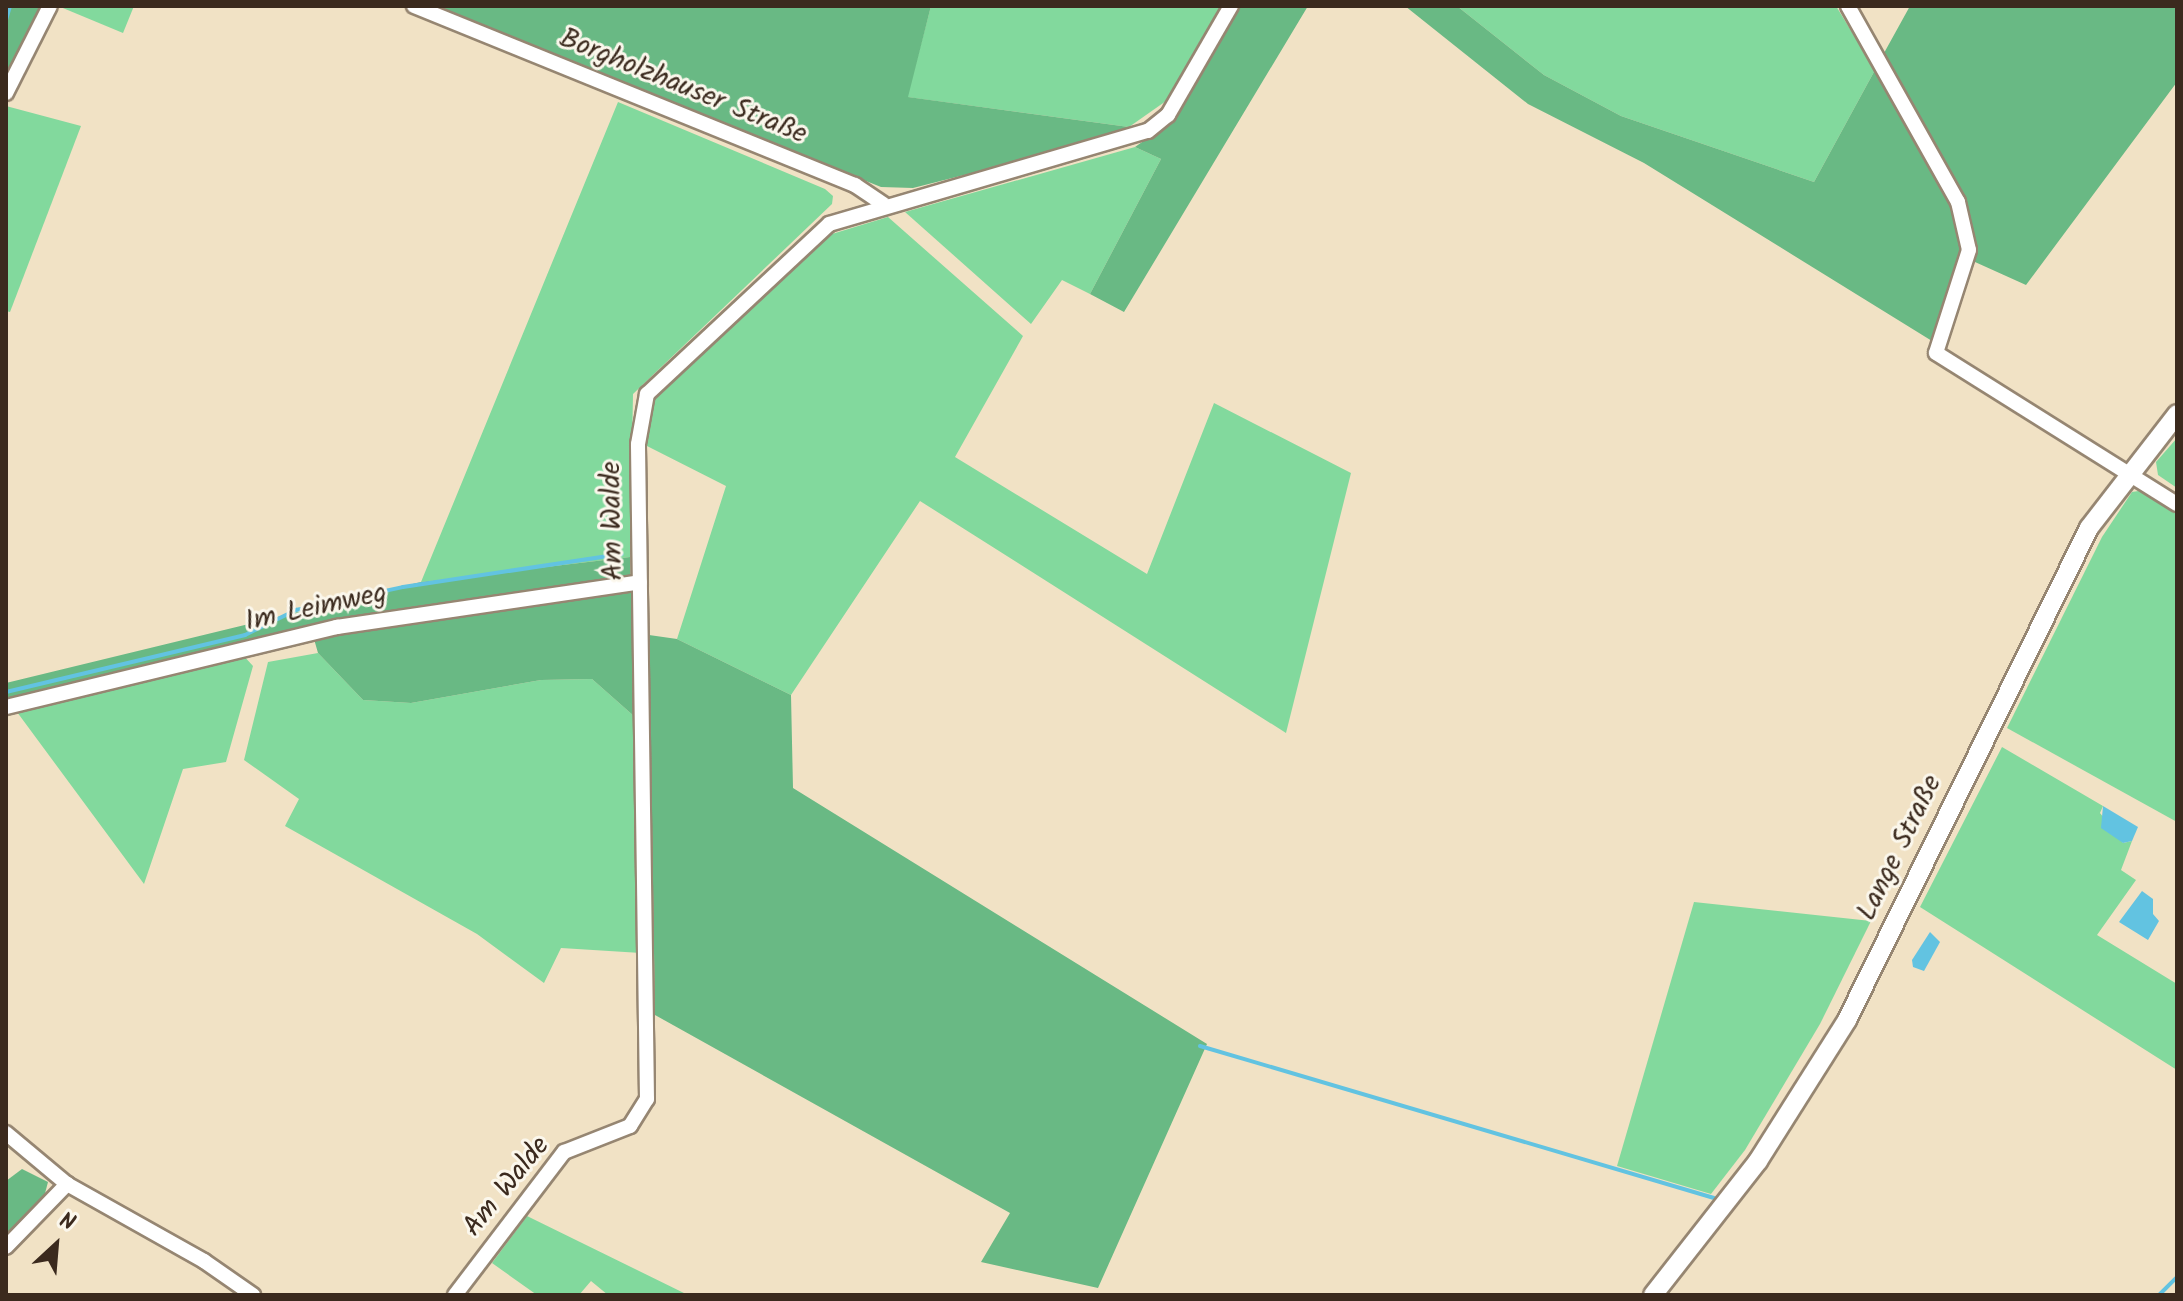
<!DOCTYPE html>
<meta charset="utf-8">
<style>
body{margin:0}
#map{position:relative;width:2183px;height:1301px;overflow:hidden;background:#f1e2c5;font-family:Kalam,sans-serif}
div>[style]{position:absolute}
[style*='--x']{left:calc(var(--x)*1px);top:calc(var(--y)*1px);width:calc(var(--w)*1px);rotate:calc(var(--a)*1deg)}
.green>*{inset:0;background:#82d99d}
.forest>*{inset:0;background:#69b984}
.water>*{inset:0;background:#62c3e1}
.stream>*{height:4px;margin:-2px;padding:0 2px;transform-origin:2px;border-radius:2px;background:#62c3e1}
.roads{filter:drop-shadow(2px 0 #968672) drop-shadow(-2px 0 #968672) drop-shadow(0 2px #968672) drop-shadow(0 -2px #968672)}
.minor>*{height:14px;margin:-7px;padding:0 7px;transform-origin:7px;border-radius:7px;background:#fff}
.tertiary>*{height:18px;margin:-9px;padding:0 9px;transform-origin:9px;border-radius:9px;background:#fff}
span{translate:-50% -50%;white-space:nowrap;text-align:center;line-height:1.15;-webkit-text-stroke:6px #fbf7ec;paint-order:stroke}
.street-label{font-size:28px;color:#3b2a1e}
.frame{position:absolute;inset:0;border:8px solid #3b2a1e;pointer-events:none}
.north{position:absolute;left:16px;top:1205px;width:80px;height:80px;-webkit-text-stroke:6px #fbf7ec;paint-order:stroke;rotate:26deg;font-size:22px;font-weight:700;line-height:32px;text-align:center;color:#3b2a1e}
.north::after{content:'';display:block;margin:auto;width:28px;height:36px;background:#3b2a1e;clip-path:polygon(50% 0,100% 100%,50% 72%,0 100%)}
</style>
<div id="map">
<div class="green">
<div style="clip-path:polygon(58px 6px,134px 6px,123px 33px)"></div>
<div style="clip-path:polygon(931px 6px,1223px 6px,1166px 101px,1129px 127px,907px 97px)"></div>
<div style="clip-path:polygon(1457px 6px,1836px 6px,1875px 70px,1814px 182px,1621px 116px,1544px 75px)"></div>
<div style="clip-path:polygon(618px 102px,825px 189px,833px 196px,832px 204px,633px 394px,630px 557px,421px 582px)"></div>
<div style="clip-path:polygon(6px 106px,81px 126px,10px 312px,6px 311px)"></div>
<div style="clip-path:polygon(1135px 147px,1161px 159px,1090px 294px,1062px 280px,1031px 324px,905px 212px)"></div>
<div style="clip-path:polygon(888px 217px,1023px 336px,955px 457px,1147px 574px,1214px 403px,1351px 473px,1286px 733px,920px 501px,791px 695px,677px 639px,726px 486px,645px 445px,646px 408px,661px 384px,822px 237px)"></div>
<div style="clip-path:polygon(2177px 438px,2177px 488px,2158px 475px,2156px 462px)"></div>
<div style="clip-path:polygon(2145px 490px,2177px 510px,2177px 822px,2007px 728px,2102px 537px,2132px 492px)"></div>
<div style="clip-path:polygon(318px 653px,363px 700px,411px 703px,541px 680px,592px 679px,635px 717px,641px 953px,561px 948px,544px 983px,477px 934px,285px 826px,299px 799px,244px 760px,268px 662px)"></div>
<div style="clip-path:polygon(242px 654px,253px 666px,226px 762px,183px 769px,144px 884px,17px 712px)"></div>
<div style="clip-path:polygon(2002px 747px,2103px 806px,2100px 813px,2123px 843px,2132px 841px,2121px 870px,2136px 880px,2097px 935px,2177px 984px,2177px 1070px,1920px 907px)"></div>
<div style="clip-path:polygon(1694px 902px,1871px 921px,1820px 1024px,1745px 1150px,1711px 1194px,1617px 1166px)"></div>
<div style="clip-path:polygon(527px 1216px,688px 1295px,608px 1295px,591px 1281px,579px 1295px,537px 1295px,492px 1263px)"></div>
</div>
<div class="forest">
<div style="clip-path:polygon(6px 6px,43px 6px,6px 73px)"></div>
<div style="clip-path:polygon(429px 6px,931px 6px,908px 97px,1129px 127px,1121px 135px,913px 188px,881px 187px)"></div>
<div style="clip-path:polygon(1240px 6px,1308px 6px,1124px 312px,1090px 294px,1161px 159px,1135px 147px,1175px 119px)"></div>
<div style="clip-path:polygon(1405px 6px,1457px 6px,1544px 75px,1621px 116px,1814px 182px,1875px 70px,1952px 207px,1961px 249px,1932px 341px,1644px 163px,1528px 104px)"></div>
<div style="clip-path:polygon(1910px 6px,2177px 6px,2177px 82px,2026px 285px,1975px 262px,1966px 199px,1884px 53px)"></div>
<div style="clip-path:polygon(630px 557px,635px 717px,592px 679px,541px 680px,411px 703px,363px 700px,318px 653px,310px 625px,6px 700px,6px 683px,421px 582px)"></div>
<div style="clip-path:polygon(649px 635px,677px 639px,791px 695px,793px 788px,1207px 1044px,1098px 1288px,981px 1262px,1010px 1213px,655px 1015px)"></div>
<div style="clip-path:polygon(22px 1169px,48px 1182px,43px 1201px,6px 1240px,6px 1181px)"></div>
</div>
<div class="water">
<div style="clip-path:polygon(2103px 806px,2138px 827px,2132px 841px,2123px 843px,2101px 828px)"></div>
<div style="clip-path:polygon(2142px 891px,2153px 899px,2153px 914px,2159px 921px,2148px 940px,2119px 922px)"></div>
<div style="clip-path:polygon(1930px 932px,1940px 942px,1924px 971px,1913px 967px,1912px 960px)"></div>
</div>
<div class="stream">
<div style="--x:6;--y:20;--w:15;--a:-74"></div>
<div style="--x:6;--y:692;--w:246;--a:-13.4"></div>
<div style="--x:245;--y:635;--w:57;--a:-26.1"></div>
<div style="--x:296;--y:610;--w:109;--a:-12.1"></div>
<div style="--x:403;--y:587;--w:221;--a:-8.6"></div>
<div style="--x:1200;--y:1046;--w:536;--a:16.47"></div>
<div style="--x:2159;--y:1295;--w:25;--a:-45"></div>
</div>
<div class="roads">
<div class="minor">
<div style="--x:414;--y:6;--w:476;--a:22.1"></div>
<div style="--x:855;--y:185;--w:34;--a:34"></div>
<div style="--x:1848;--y:6;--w:225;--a:60.7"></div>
<div style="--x:1958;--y:202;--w:49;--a:77.1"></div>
<div style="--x:1969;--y:250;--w:108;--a:107.8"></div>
<div style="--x:1936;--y:353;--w:284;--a:32.1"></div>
<div style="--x:6;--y:93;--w:97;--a:-63.2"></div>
<div style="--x:6;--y:707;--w:341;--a:-13.6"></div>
<div style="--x:337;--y:627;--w:306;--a:-8.4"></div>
<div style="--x:6;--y:1133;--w:80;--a:39.9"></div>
<div style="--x:67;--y:1184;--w:157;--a:29.3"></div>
<div style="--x:204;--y:1261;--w:60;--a:34.8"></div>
<div style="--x:6;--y:1247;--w:88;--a:-45.9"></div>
<div style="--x:455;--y:1295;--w:180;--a:-52.7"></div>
<div style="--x:564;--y:1152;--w:71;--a:-21.5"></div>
<div style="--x:630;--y:1126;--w:32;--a:-58"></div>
<div style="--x:647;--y:1099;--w:655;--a:-90.79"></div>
<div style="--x:638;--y:444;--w:51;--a:-79.8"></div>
<div style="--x:647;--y:394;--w:249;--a:-43"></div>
<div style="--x:829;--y:224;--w:332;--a:-16.3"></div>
<div style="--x:1148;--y:131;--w:26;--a:-39"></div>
<div style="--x:1168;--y:115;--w:126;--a:-60"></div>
</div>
<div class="tertiary">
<div style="--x:1653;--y:1295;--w:170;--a:-51.9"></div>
<div style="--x:1758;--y:1161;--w:167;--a:-57.7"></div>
<div style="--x:1847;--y:1020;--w:548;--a:-63.81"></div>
<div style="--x:2089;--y:528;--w:144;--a:-52.3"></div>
</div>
</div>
<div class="street-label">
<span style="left:683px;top:87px;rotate:22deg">Borgholzhauser Straße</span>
<span style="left:613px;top:521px;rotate:-91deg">Am Walde</span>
<span style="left:316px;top:608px;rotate:-12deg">Im Leimweg</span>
<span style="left:1900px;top:848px;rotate:-64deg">Lange Straße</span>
<span style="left:507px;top:1187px;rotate:-51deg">Am Walde</span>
</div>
<div class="frame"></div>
<div class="north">N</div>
</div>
